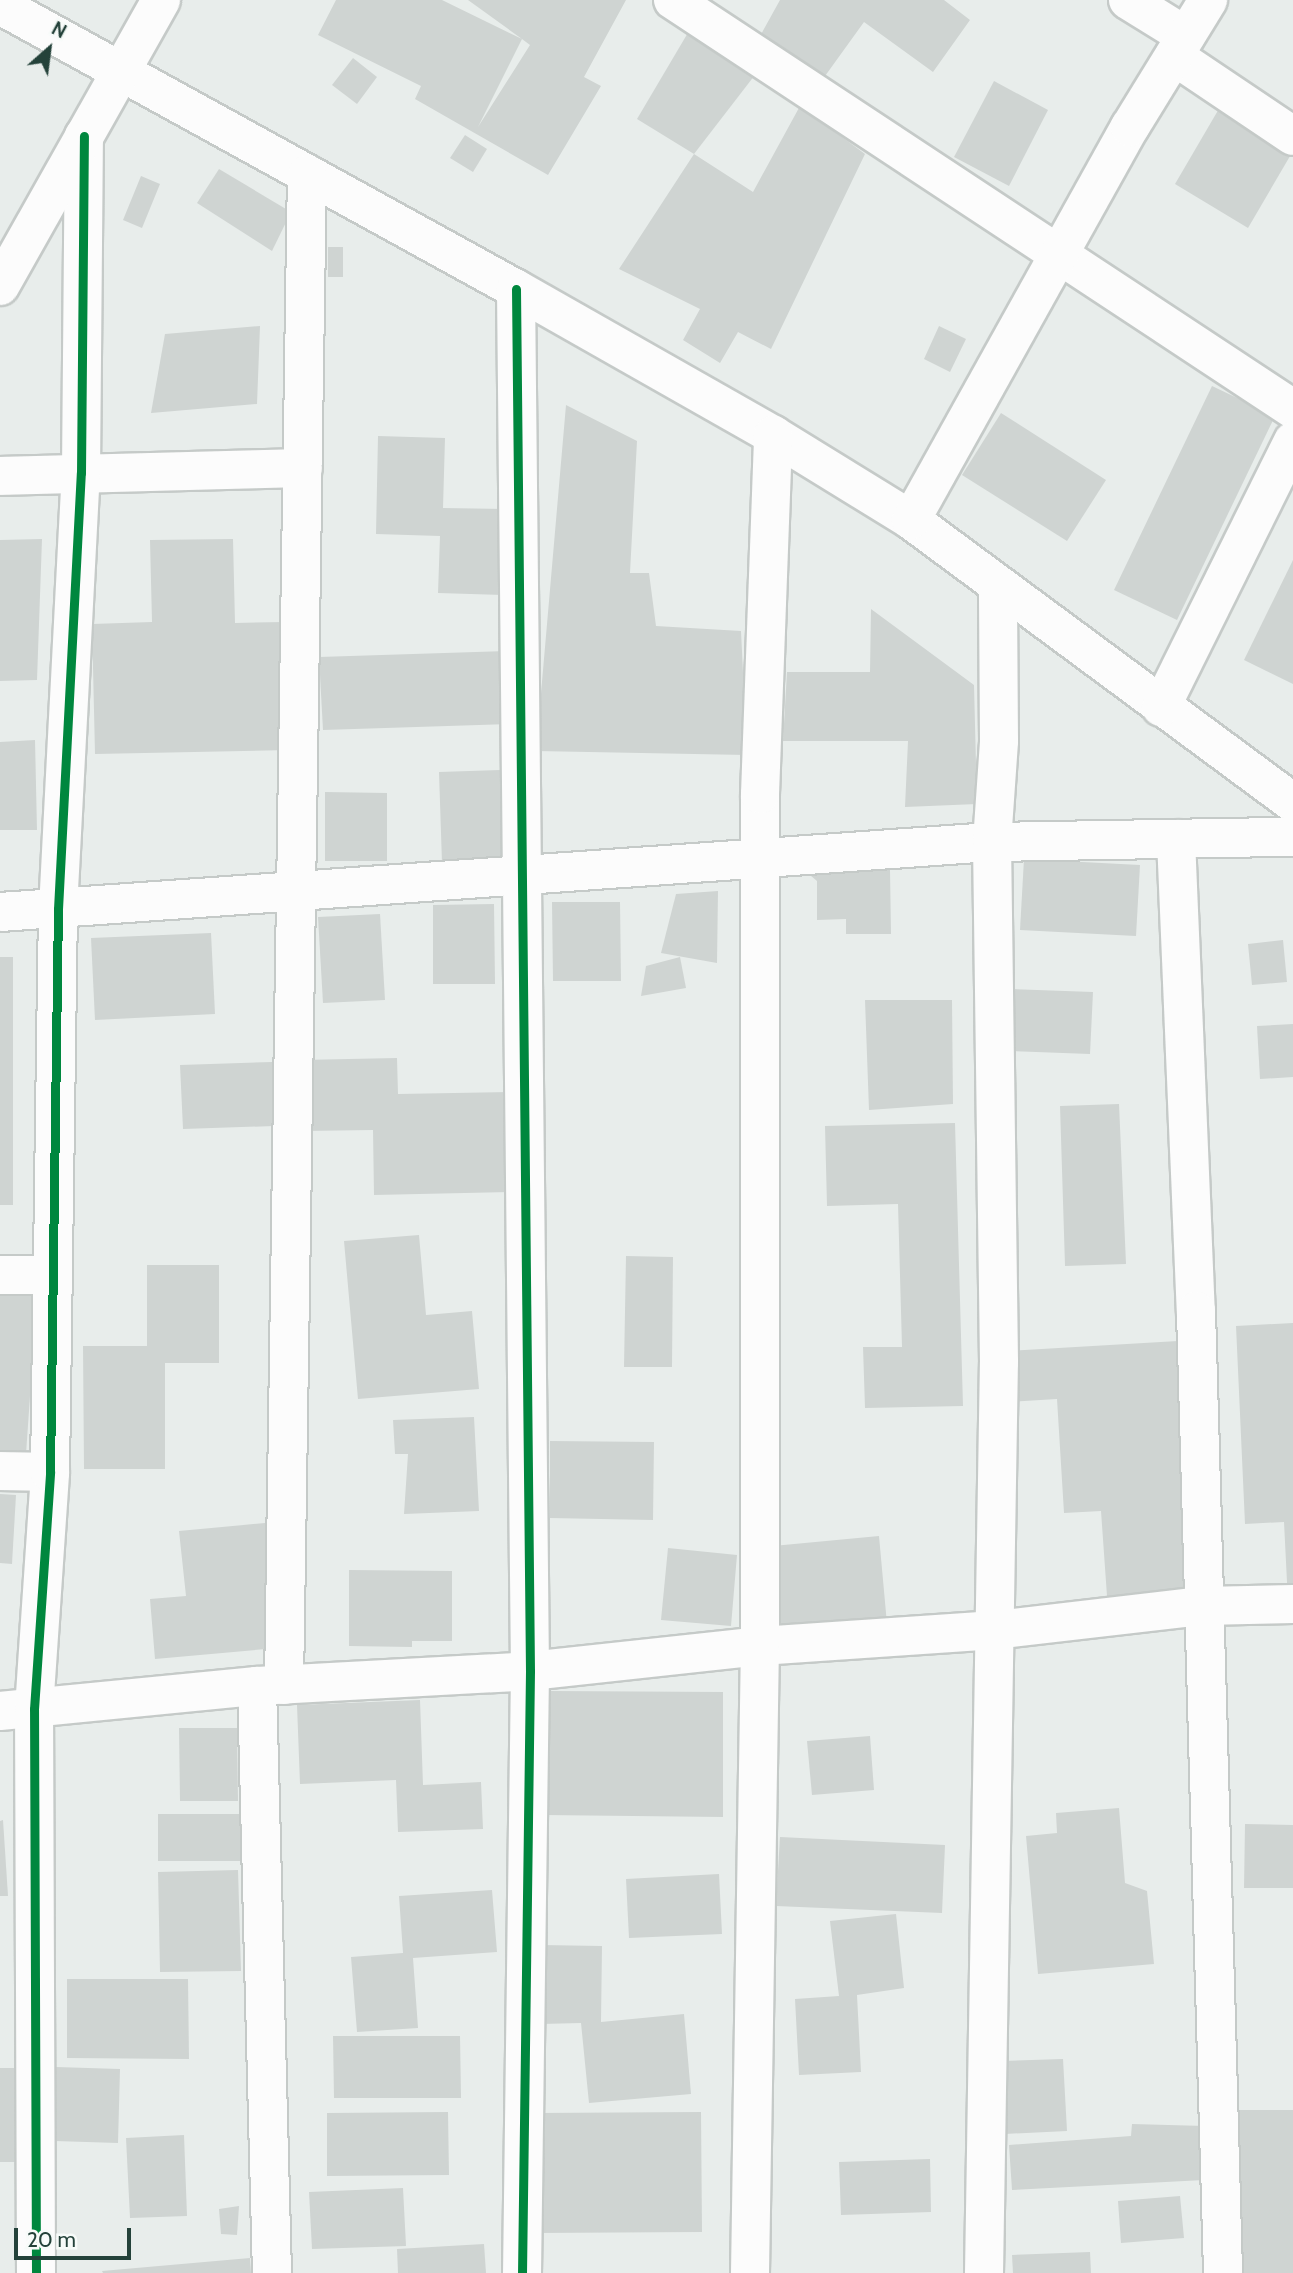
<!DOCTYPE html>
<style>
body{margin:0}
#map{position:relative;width:1293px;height:2273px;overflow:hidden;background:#e8edeb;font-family:Cabin,sans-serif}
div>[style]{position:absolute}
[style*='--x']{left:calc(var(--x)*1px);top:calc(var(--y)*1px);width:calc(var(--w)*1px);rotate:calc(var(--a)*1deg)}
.building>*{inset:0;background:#cfd4d2}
.roads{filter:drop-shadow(2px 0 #c5cac8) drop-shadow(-2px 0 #c5cac8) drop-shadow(0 2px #c5cac8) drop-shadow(0 -2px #c5cac8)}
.minor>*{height:38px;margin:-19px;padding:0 19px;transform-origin:19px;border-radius:19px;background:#fcfcfc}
.tertiary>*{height:38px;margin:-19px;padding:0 19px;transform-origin:19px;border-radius:19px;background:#fcfcfc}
.cycleway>*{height:9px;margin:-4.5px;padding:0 4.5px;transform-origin:4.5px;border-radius:4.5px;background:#00873e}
span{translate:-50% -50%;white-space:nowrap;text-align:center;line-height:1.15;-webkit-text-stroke:6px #f7fbf9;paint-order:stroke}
.north{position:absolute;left:14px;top:14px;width:70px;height:70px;-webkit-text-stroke:5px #f7fbf9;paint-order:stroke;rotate:28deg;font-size:19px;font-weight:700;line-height:28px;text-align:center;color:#24423a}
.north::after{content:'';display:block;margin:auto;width:24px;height:32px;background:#24423a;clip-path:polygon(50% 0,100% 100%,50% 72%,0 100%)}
.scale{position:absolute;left:14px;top:2228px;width:117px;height:32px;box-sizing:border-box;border:4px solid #24423a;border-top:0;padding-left:9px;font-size:21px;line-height:24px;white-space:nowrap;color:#24423a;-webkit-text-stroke:5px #f7fbf9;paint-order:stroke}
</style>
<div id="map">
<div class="building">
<div style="clip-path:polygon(evenodd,336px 0,442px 0,522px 39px,468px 0,626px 0,584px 77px,601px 86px,548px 175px,415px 99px,421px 86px,318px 35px,336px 0,522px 39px,530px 45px,478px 127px,522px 39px)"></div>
<div style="clip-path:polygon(780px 0,944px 0,970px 20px,933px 72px,864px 22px,820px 83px,759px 38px)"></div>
<div style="clip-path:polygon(689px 31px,758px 71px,694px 154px,637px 119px)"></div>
<div style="clip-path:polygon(353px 58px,377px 77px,357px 104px,332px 85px)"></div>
<div style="clip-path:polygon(994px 81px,1048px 110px,1009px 186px,954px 157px)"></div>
<div style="clip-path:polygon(800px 106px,865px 154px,771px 349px,738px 332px,720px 363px,683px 340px,700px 309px,619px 269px,694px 154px,753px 192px)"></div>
<div style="clip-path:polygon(1220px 107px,1293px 151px,1248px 228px,1175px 184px)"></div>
<div style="clip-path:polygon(465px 135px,487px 149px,473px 172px,450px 158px)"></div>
<div style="clip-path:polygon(219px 169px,291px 212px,272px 251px,197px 203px)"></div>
<div style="clip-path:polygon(141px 176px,160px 184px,142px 228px,123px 220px)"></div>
<div style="clip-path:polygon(328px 247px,343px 247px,343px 277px,328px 277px)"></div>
<div style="clip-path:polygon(260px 326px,257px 404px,151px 413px,165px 334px)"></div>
<div style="clip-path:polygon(939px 326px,966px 339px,950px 372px,924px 359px)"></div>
<div style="clip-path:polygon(1212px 386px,1275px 416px,1177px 620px,1114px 590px)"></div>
<div style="clip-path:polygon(566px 405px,637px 441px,630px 573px,649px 573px,656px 626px,741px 631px,747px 755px,536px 751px)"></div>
<div style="clip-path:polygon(1001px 413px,1106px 480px,1067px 541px,962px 475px)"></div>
<div style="clip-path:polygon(378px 436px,445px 438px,443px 508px,505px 509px,503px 595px,438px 593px,440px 536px,376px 534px)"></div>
<div style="clip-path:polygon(42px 539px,37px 680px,0 681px,0 540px)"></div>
<div style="clip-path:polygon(233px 539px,235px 623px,285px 622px,288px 750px,95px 754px,92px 624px,152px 622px,150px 540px)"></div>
<div style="clip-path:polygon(1293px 560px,1293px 684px,1244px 660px)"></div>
<div style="clip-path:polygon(871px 609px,974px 685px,977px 804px,905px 807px,908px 741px,783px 741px,787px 672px,870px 672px)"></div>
<div style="clip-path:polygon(507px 651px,510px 724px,323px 730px,319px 657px)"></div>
<div style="clip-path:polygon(35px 740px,37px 830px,0 830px,0 742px)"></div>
<div style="clip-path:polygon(500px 770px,504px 861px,442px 863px,439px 772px)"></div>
<div style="clip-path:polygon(325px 792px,387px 793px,387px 861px,325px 861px)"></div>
<div style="clip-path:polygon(1024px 859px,1140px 865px,1136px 936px,1020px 930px)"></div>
<div style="clip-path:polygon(804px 870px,890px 870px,891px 934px,846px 934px,846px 919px,817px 920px,817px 881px)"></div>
<div style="clip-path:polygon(718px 891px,717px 963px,661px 953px,676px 894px)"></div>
<div style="clip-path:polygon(552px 902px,620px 902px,621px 981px,553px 981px)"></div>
<div style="clip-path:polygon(494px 904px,495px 984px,433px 984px,433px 905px)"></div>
<div style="clip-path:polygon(380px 914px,385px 1000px,323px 1003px,318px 917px)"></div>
<div style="clip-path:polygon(211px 933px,215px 1014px,95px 1020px,91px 938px)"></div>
<div style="clip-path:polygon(1283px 940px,1287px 982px,1252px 985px,1248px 944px)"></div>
<div style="clip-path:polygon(0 957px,13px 957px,13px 1205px,0 1205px)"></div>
<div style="clip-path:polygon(680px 957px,686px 988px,641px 996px,646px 966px)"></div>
<div style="clip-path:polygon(1010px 989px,1093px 992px,1090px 1054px,1008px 1051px)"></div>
<div style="clip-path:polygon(865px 1000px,952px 1000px,953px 1104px,869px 1110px)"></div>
<div style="clip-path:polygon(1293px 1024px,1293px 1077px,1260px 1079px,1257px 1026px)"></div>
<div style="clip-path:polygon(397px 1058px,398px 1094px,512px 1092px,514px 1192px,374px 1195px,373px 1130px,303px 1131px,301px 1060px)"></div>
<div style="clip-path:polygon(272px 1062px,274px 1126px,183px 1129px,180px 1065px)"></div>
<div style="clip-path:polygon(1119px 1104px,1126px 1264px,1065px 1266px,1060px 1106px)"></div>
<div style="clip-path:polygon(955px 1123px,963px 1406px,865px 1408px,863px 1347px,902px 1347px,898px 1204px,827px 1206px,825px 1126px)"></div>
<div style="clip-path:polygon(419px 1235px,426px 1315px,472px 1311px,479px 1389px,358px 1399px,344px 1241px)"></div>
<div style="clip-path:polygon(626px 1256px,673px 1257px,672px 1367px,624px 1367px)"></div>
<div style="clip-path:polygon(147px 1265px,219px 1265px,219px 1363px,165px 1363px,165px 1469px,84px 1469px,83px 1346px,147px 1346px)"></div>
<div style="clip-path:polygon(0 1294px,37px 1295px,26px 1454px,0 1454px)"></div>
<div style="clip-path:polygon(1293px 1323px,1293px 1602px,1288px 1602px,1284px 1522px,1245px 1524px,1236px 1326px)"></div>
<div style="clip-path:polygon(1178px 1341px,1194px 1592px,1107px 1596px,1101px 1511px,1064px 1513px,1057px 1399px,1009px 1402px,1007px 1351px)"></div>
<div style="clip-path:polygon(474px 1417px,479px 1511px,404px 1514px,408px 1454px,395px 1454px,393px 1420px)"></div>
<div style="clip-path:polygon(550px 1441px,654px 1442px,653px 1520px,550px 1518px)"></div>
<div style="clip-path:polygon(0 1494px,16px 1495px,12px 1564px,0 1563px)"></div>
<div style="clip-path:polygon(265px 1523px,277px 1648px,155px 1659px,150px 1599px,186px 1596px,179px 1531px)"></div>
<div style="clip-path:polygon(879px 1536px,887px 1624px,782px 1633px,773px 1546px)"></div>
<div style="clip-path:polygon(668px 1548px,737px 1555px,731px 1626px,661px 1620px)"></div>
<div style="clip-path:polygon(349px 1570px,452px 1571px,452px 1641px,412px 1641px,412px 1647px,349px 1646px)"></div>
<div style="clip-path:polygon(550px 1691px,723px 1692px,723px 1817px,544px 1815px)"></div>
<div style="clip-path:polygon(420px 1700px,423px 1785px,481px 1782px,483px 1829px,398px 1832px,396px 1780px,300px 1784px,297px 1705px)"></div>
<div style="clip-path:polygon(179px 1728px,237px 1728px,238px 1801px,180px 1801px)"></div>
<div style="clip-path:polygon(870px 1736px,874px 1790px,812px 1795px,807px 1741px)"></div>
<div style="clip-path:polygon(1119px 1808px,1125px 1883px,1147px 1891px,1154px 1964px,1038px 1974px,1026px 1836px,1057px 1833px,1056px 1813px)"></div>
<div style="clip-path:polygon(158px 1814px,245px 1814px,246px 1861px,158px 1861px)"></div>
<div style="clip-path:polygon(3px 1820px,8px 1896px,0 1896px,0 1821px)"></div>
<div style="clip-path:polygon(1245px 1824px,1293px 1825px,1293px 1888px,1244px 1888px)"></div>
<div style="clip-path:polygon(780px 1837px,945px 1845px,942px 1913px,776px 1906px)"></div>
<div style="clip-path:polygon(238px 1870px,241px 1971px,160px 1972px,158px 1872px)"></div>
<div style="clip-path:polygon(719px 1874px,722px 1934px,629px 1938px,626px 1879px)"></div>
<div style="clip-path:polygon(492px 1890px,497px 1952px,413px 1958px,418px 2028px,357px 2032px,351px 1957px,403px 1953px,399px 1896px)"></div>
<div style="clip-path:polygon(896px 1914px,904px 1988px,857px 1995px,861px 2072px,799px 2075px,795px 1999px,839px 1996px,830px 1921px)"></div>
<div style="clip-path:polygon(541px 1945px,602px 1946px,601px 2022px,684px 2014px,691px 2094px,589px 2103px,581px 2023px,541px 2024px)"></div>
<div style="clip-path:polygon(67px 1979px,188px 1979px,189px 2059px,67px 2058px)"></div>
<div style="clip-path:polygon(333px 2036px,460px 2036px,461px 2098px,334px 2098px)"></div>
<div style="clip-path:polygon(1063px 2059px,1067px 2131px,1005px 2134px,1001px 2061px)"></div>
<div style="clip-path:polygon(56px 2067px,120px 2069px,118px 2143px,55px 2141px)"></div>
<div style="clip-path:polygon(0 2068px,22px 2068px,23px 2162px,0 2162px)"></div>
<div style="clip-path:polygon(1239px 2110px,1293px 2110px,1293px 2273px,1238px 2273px)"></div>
<div style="clip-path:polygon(448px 2112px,449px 2175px,327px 2176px,327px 2113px)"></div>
<div style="clip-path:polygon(701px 2112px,702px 2232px,535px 2233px,534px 2113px)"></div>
<div style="clip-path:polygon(1132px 2124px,1205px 2126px,1204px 2180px,1012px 2190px,1009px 2145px,1131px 2136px)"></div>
<div style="clip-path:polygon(184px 2135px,187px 2216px,130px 2218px,126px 2138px)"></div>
<div style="clip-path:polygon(930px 2159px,931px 2212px,841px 2215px,839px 2162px)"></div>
<div style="clip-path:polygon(403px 2188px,406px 2246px,312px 2249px,309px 2192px)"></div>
<div style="clip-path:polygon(1180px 2196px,1184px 2238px,1121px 2243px,1118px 2201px)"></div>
<div style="clip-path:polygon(239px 2206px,237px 2235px,221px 2234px,219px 2209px)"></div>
<div style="clip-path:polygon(484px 2244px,486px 2273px,398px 2273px,397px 2249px)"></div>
<div style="clip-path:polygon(1090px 2252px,1091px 2273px,1013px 2273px,1012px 2255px)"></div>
<div style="clip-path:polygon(250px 2258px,251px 2273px,103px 2273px,102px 2271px)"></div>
</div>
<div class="roads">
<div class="minor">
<div style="--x:673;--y:0;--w:743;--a:33.41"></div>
<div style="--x:1128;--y:0;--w:68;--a:31.8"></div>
<div style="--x:0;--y:5;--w:589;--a:28.83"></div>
<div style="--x:516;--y:289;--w:296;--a:29.6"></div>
<div style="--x:773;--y:435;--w:162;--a:31.6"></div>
<div style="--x:911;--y:520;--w:475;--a:36.5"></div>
<div style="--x:1174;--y:56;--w:143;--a:33.9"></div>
<div style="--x:516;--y:289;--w:1382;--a:89.42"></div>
<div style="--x:530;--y:1671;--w:602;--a:90.76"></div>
<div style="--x:0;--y:476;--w:303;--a:-1.5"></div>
<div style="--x:911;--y:520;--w:450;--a:-60.9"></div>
<div style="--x:1130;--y:127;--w:149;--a:-58.4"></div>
<div style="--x:1161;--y:707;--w:297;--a:-63.6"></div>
<div style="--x:1176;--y:839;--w:472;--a:87.6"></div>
<div style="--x:1196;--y:1311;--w:962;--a:88.39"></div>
<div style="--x:0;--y:912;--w:994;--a:-4.04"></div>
<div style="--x:992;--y:842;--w:301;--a:-1"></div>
<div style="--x:0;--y:1275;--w:51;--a:0"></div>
<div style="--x:0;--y:1471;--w:50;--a:1.1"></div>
<div style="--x:284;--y:1685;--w:1511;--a:-89.13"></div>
<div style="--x:257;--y:1686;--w:587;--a:88.54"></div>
<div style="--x:0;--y:1711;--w:258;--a:-5.6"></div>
<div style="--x:257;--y:1686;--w:273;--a:-3.1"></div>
<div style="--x:530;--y:1671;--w:231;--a:-6.2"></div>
<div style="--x:760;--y:1646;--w:236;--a:-3.9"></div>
<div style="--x:995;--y:1630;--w:209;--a:-6.6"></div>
<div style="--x:1203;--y:1606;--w:90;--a:-1.3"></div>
<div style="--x:36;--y:2273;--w:564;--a:-90.2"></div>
<div style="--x:34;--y:1709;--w:238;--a:-86.1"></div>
<div style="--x:50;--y:1472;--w:563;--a:-89.19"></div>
<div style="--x:58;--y:909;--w:437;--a:-87"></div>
<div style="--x:81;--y:473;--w:337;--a:-89.5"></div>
<div style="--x:750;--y:2273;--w:627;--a:-89.09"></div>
<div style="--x:760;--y:1646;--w:852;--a:-90"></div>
<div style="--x:760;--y:794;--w:359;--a:-87.9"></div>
<div style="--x:984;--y:2273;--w:911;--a:-89.06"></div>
<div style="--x:999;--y:1362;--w:520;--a:-90.77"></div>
<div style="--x:992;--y:842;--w:101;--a:-86"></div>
<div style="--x:999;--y:741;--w:152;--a:-90.4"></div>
</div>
<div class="tertiary">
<div style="--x:0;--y:286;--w:328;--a:-60.6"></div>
</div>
</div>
<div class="cycleway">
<div style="--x:516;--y:289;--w:1382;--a:89.42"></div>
<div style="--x:530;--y:1671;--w:602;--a:90.76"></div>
<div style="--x:36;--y:2273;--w:564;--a:-90.2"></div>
<div style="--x:34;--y:1709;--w:238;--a:-86.1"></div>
<div style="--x:50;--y:1472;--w:563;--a:-89.19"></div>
<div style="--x:58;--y:909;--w:437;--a:-87"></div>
<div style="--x:81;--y:473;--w:337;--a:-89.5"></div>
</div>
<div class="north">N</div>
<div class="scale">20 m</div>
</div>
